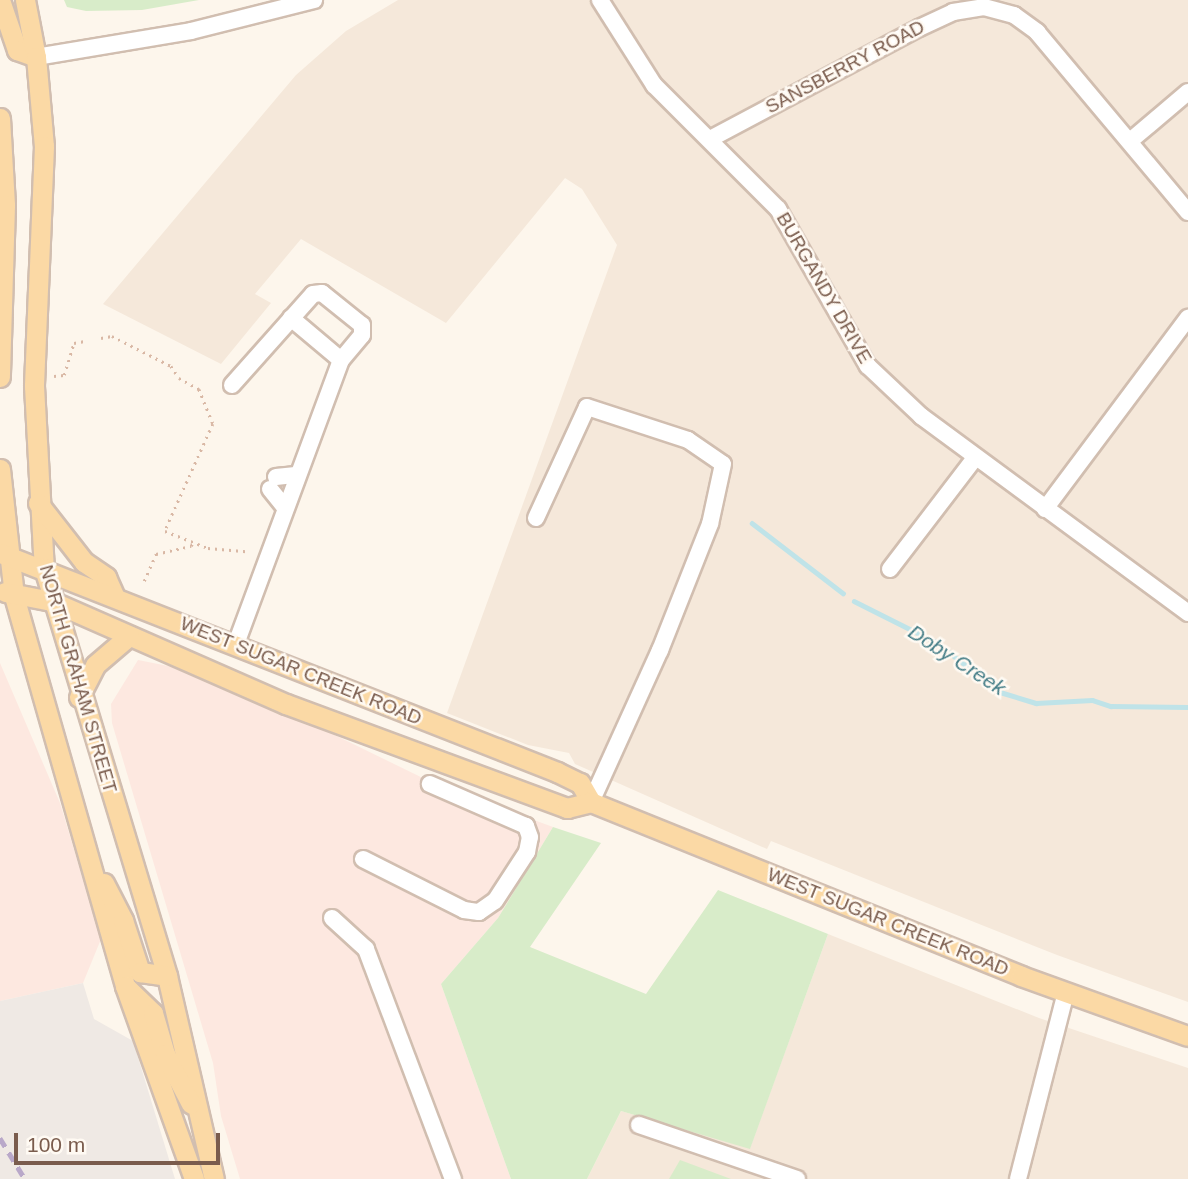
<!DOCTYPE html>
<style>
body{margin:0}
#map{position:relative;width:1188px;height:1179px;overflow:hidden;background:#fdf6ec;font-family:Arial,sans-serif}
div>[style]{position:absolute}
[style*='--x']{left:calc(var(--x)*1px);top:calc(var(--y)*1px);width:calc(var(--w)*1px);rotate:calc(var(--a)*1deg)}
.residential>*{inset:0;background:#f5e8da}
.commercial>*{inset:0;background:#fde8e0}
.industrial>*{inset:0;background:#efe9e4}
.green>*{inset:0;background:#d8ecc9}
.stream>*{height:4.5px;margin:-2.25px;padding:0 2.25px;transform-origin:2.25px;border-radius:2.25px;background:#bfe3e8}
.path>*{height:2.5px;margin-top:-1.25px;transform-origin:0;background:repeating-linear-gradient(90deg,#d9b8a5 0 2px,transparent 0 7px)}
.roads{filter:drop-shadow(2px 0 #d1beb0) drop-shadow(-2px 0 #d1beb0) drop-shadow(0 2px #d1beb0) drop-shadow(0 -2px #d1beb0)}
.minor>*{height:16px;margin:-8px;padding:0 8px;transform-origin:8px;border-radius:8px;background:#fff}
.major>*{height:19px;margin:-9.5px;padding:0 9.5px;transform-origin:9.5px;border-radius:9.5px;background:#fbd9a5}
.rail>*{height:4.5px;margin-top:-2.25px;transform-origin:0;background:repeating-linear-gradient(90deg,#b9a8c9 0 10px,transparent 0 17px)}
span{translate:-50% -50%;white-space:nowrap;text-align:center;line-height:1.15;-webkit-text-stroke:5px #fffaf3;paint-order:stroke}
.street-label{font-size:19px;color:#7a5c4d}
.water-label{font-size:21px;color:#437c86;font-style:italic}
.scale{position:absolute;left:14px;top:1133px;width:206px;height:32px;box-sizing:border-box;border:4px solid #7a5c4d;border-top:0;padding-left:9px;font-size:21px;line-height:24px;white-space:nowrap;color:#7a5c4d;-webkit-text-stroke:5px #fffaf3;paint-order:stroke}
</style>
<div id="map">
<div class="residential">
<div style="clip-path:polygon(398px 0,1188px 0,1188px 1002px,1057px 955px,771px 841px,767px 849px,575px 764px,569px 753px,528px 745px,447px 713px,617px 245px,582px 189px,565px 178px,446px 323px,301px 239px,255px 294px,271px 303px,221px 364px,103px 304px,296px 75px,346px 31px)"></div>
<div style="clip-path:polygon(828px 934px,1039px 1018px,1188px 1068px,1188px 1179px,587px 1179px,621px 1111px,750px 1148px)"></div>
</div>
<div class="commercial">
<div style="clip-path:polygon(138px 660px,173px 667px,304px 720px,431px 782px,553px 827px,498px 918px,441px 984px,511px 1179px,240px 1179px,221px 1116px,213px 1063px,112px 723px,111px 704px)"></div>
<div style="clip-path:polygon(0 663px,60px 803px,101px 939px,83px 983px,0 1001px)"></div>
</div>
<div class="industrial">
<div style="clip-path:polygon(83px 983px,94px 1019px,133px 1041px,175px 1179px,0 1179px,0 1001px)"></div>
</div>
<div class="green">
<div style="clip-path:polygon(64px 0,199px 0,142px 10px,86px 11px,67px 7px)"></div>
<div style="clip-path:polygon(553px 827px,601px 843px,530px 947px,646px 994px,718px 890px,828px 934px,750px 1149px,621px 1111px,587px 1179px,511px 1179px,441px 984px,498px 918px)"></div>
<div style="clip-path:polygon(680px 1160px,731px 1179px,669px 1179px)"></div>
</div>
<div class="stream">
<div style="--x:752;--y:523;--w:115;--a:37.6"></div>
<div style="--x:854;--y:601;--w:92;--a:26.6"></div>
<div style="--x:936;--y:642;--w:81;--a:38"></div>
<div style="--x:1000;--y:692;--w:38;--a:17"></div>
<div style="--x:1036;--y:703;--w:56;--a:-3.1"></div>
<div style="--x:1092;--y:700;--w:20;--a:18"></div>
<div style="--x:1111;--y:706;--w:77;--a:0.7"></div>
</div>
<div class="path">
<div style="--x:101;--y:338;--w:11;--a:-10"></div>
<div style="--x:112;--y:336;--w:66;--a:27"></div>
<div style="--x:171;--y:366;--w:14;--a:56"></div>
<div style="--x:179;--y:378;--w:23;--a:29"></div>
<div style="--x:199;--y:389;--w:38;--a:68"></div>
<div style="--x:213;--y:424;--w:117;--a:114.2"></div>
<div style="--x:165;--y:531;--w:46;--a:21.6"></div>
<div style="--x:208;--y:548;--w:38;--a:5"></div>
<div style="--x:54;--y:376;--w:10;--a:-6"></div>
<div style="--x:64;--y:375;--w:34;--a:-73"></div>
<div style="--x:74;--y:343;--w:11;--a:-10"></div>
<div style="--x:144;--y:581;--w:30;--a:-66"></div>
<div style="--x:156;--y:554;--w:36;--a:-13"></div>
<div style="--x:191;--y:546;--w:4;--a:-63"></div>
</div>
<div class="roads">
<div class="minor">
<div style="--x:600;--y:0;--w:101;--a:57.6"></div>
<div style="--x:654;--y:85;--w:175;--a:45"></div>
<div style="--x:778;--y:209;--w:181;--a:60.2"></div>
<div style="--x:868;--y:366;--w:73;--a:43.3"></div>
<div style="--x:921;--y:416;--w:332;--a:36.4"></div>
<div style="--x:36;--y:57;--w:157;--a:-9.5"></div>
<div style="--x:191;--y:31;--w:127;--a:-14.1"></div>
<div style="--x:710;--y:139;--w:237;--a:-28"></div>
<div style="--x:919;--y:28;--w:38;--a:-25"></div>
<div style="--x:953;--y:12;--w:31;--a:-9"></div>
<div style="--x:984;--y:7;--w:31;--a:15"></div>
<div style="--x:1014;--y:15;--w:29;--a:36"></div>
<div style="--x:1037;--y:32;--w:235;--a:50"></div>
<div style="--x:1130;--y:141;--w:76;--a:-40.2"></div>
<div style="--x:291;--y:318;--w:65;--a:40"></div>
<div style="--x:232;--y:385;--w:122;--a:-48.3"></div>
<div style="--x:313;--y:294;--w:9;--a:-6"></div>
<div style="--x:322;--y:293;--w:51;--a:38.7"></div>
<div style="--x:362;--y:325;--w:10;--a:90"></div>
<div style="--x:362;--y:335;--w:33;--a:130"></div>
<div style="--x:341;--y:360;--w:303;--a:110.3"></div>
<div style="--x:276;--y:477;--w:20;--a:-6"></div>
<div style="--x:270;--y:489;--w:22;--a:51"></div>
<div style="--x:1045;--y:509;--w:239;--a:-53.2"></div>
<div style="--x:536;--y:518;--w:122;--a:-65.3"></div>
<div style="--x:587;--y:407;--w:106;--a:18.1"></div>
<div style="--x:688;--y:440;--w:42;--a:34.4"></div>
<div style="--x:723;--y:464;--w:61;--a:102.2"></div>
<div style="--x:710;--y:524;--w:136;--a:111.6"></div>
<div style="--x:660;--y:650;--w:167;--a:114.4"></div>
<div style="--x:890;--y:569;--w:140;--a:-52.6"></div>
<div style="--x:363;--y:859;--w:113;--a:26.8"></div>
<div style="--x:464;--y:910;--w:15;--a:8"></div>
<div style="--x:479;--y:912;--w:19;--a:-35"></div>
<div style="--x:495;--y:901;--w:59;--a:-56.9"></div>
<div style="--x:527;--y:852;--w:15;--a:-79"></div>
<div style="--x:530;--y:837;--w:12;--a:-110"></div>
<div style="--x:526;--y:826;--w:105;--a:-156.4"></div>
<div style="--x:332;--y:918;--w:46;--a:42.4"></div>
<div style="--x:366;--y:949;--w:246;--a:69.3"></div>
<div style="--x:639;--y:1125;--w:167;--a:18.9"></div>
<div style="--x:1018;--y:1179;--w:193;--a:-75.6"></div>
</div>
<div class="major">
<div style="--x:0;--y:0;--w:53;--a:71.2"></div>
<div style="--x:17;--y:50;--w:20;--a:20"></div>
<div style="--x:25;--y:0;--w:58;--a:79.1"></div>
<div style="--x:36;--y:57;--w:89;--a:84.9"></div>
<div style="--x:44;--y:146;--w:240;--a:92.4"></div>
<div style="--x:34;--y:386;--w:182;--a:86.9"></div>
<div style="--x:44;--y:568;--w:426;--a:73.2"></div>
<div style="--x:167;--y:976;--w:208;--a:77"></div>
<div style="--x:0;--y:118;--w:87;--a:86.7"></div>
<div style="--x:5;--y:205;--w:172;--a:91.7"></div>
<div style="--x:0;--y:469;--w:128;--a:83.7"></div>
<div style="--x:14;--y:596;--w:405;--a:74.1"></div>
<div style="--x:125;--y:986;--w:205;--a:70.3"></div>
<div style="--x:38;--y:503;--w:75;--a:52.1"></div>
<div style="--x:84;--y:562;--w:27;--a:34"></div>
<div style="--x:106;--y:577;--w:20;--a:66"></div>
<div style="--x:0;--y:553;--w:599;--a:21.46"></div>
<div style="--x:557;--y:772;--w:25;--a:26"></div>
<div style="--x:580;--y:783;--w:22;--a:60"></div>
<div style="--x:591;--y:802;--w:464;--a:22"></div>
<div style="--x:1021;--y:976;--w:177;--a:19.8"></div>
<div style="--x:5;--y:592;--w:47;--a:11.1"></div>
<div style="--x:51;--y:601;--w:257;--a:23.7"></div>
<div style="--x:286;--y:704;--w:300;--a:20.3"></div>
<div style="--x:567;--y:808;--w:25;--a:-14"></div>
<div style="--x:79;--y:697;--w:36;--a:-63"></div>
<div style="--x:95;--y:665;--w:45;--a:-40.5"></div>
<div style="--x:104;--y:883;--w:42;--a:62.8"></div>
<div style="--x:123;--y:920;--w:55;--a:71.9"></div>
<div style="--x:140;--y:972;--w:27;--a:8"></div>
<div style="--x:125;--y:986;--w:39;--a:44"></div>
<div style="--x:153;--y:1013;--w:43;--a:73.7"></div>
<div style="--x:165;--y:1054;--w:56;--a:62.5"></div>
</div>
</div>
<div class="rail">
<div style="--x:0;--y:1138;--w:48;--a:58.6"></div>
</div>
<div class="street-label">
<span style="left:845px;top:67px;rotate:-28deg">SANSBERRY ROAD</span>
<span style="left:824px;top:288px;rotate:60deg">BURGANDY DRIVE</span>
<span style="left:301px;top:671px;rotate:22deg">WEST SUGAR CREEK ROAD</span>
<span style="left:78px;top:679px;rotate:74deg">NORTH GRAHAM STREET</span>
<span style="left:888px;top:922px;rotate:22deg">WEST SUGAR CREEK ROAD</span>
</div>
<div class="water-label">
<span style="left:957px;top:660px;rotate:33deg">Doby Creek</span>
</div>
<div class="scale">100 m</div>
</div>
